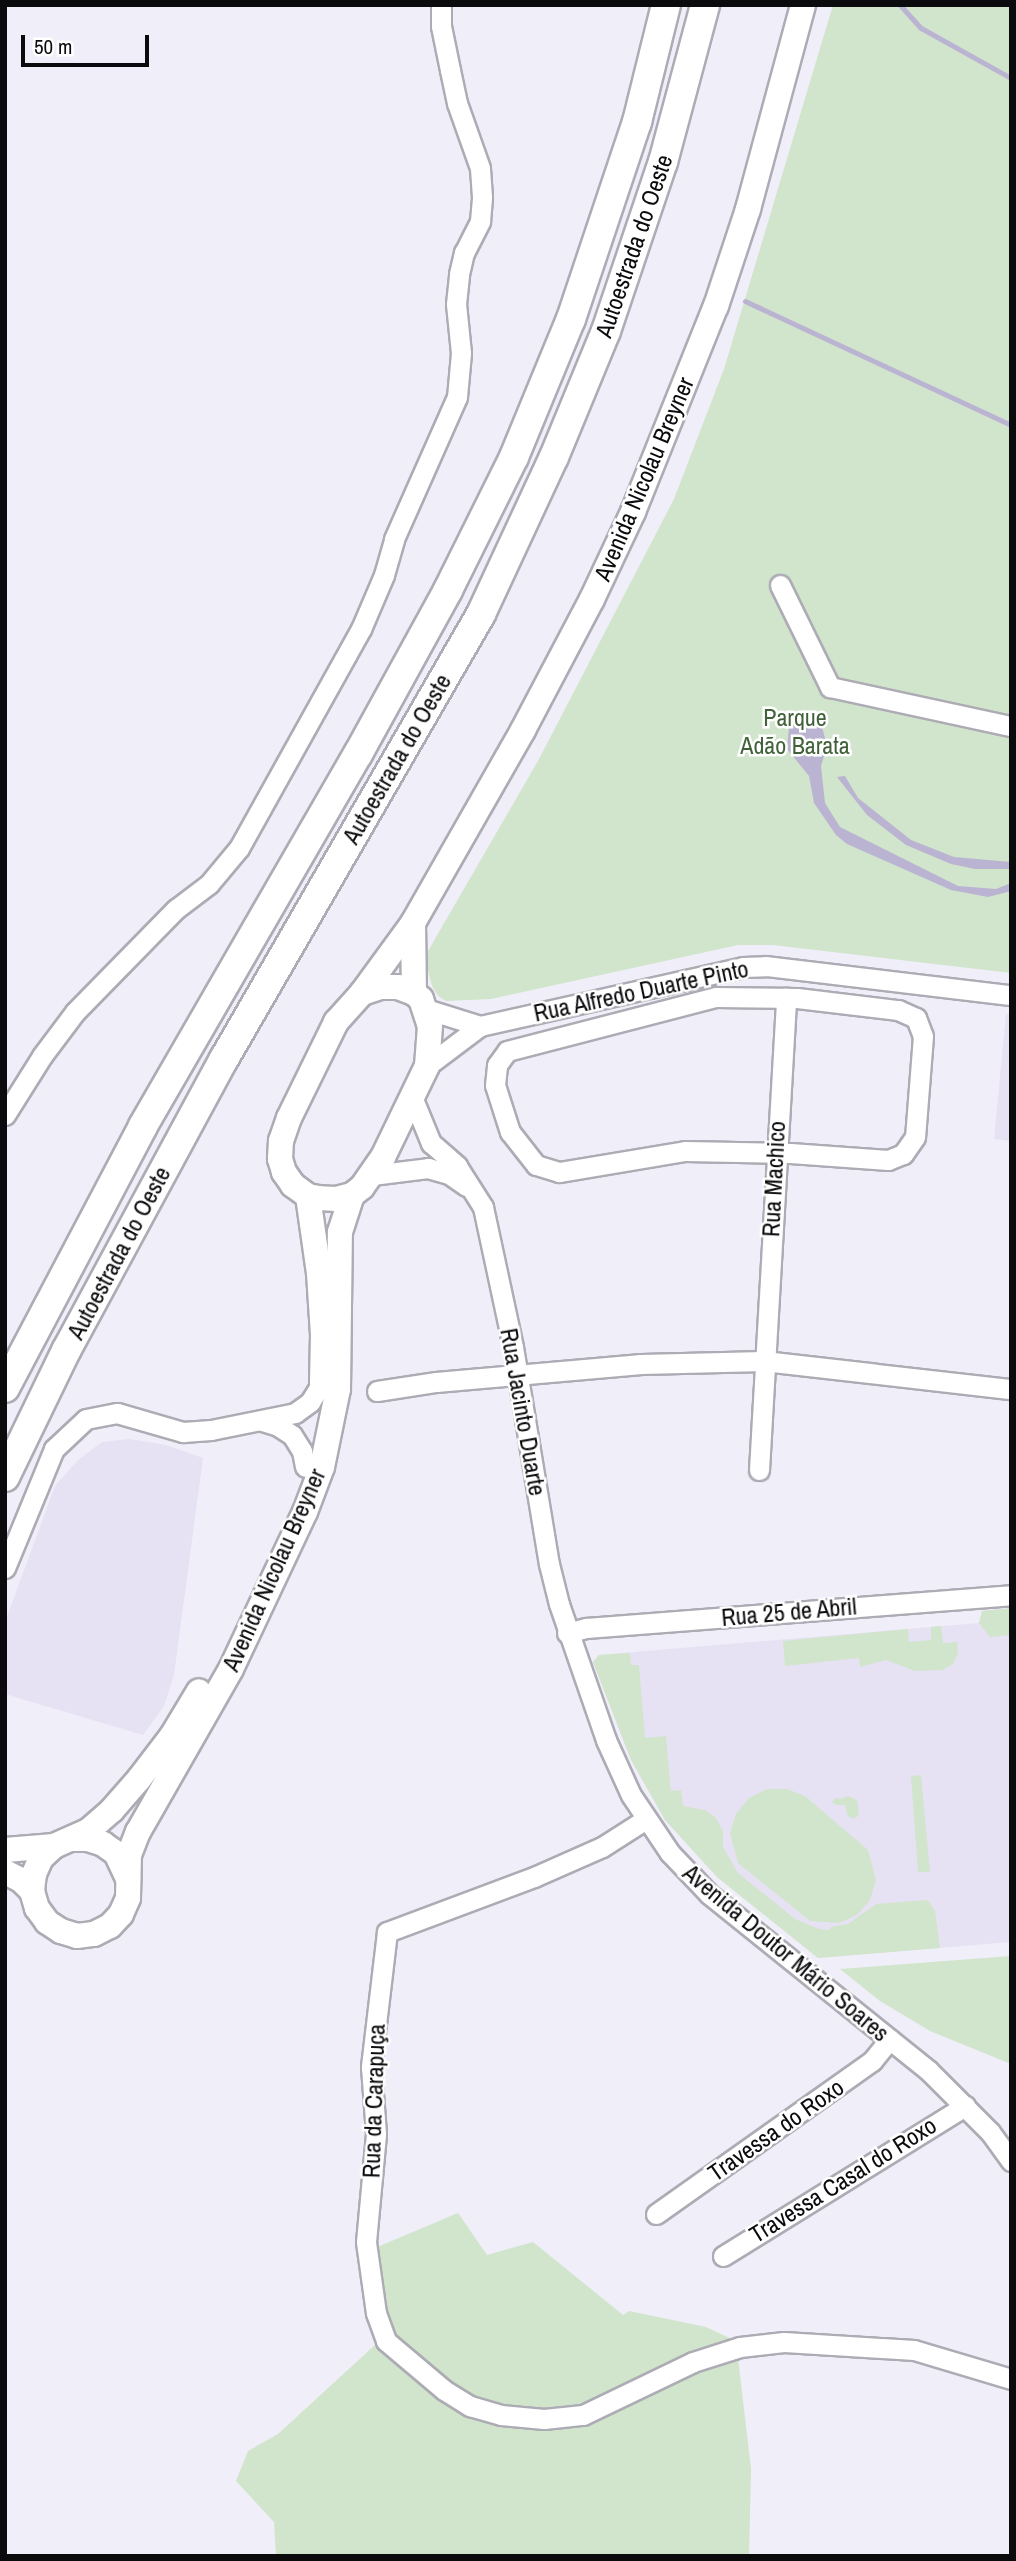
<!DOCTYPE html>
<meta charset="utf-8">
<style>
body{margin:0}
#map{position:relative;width:1016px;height:2561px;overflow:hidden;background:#f0eef8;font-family:"Archivo Narrow",sans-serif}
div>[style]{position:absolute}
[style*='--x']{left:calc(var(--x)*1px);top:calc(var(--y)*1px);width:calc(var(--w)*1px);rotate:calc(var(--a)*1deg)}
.built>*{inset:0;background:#e6e2f3}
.green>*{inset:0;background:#d0e5cb}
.water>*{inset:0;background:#bbb3d2}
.stream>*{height:5px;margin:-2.5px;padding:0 2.5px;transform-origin:2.5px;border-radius:2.5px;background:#bbb3d2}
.roads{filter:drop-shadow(2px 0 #adabb4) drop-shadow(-2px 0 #adabb4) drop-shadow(0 2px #adabb4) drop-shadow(0 -2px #adabb4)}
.minor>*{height:19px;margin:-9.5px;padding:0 9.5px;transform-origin:9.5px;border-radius:9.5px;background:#fff}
.major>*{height:24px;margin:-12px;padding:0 12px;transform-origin:12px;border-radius:12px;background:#fff}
.highway>*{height:28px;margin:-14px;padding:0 14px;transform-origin:14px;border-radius:14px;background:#fff}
span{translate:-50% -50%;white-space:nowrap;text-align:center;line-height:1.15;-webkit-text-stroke:5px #fff;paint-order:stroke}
.street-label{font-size:24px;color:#0b0b0e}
.park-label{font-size:24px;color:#416239}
.frame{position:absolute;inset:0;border:7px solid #0b0b0e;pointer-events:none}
.scale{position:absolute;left:21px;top:35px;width:128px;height:32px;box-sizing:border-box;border:4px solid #0b0b0e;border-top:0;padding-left:9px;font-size:21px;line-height:24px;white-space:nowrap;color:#0b0b0e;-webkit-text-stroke:5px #fff;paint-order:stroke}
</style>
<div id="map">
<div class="built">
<div style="clip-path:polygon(1006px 1014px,1011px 1014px,1011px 1141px,994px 1139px)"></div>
<div style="clip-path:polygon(130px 1439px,166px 1445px,203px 1458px,174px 1675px,164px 1706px,143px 1735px,5px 1694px,5px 1622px,55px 1486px,78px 1460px,102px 1442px)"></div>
<div style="clip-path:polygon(1011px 1608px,1011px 1942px,818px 1958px,717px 1877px,665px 1820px,631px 1760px,593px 1662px,599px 1655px,979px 1623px,982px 1611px)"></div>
</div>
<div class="green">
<div style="clip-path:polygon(833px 5px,1011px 5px,1011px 973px,773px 945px,738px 945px,491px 999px,446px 1001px,438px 996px,432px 986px,426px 963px,428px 951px,538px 761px,674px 499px,724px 369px)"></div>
<div style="clip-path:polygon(1011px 1608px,1011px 1635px,990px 1637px,979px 1623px,982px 1611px)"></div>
<div style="clip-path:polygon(941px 1626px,943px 1643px,957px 1642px,958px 1653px,953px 1664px,943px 1670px,915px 1671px,886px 1660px,860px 1667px,859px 1658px,785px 1666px,783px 1641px,908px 1629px,909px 1642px,931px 1640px,931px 1627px)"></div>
<div style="clip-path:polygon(630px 1653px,631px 1665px,639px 1665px,645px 1738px,666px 1736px,671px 1791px,681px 1790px,683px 1806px,705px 1810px,715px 1817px,723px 1831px,723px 1847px,738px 1873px,795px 1919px,819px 1929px,830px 1930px,831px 1927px,848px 1924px,876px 1904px,928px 1900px,935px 1911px,940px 1948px,818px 1958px,717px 1877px,665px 1820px,631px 1760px,593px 1662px,599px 1655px)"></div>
<div style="clip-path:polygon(921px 1775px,930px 1872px,918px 1872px,911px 1776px)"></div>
<div style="clip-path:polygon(767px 1789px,787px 1789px,805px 1796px,868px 1850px,876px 1880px,870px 1900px,857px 1915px,839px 1923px,810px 1921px,738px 1863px,730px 1833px,736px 1814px,749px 1798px)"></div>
<div style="clip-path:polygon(848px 1796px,857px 1800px,859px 1815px,854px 1819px,848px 1816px,845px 1805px,836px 1805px,832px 1802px,835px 1798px,841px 1799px)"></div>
<div style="clip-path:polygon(1011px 1956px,1011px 2064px,930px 2031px,880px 2001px,840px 1969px)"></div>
<div style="clip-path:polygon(458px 2213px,487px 2255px,533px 2242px,623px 2315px,629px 2311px,706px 2327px,736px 2341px,751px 2469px,749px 2556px,276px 2556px,274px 2522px,236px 2481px,248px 2451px,278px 2434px,388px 2333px,375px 2248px)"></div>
</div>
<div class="water">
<div style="clip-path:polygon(809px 712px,819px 715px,827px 746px,821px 766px,825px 803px,840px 827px,958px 886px,996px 889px,1011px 883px,1011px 891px,988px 897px,951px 890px,847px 844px,836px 835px,814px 803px,809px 776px,787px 749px,789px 727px,796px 718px)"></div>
<div style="clip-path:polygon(845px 776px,858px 798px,911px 840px,954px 857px,1011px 862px,1011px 869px,975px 869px,951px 864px,906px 845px,867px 815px,837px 777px)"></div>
</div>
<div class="stream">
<div style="--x:900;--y:5;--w:31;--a:48"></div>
<div style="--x:921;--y:28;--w:103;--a:29.1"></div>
<div style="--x:745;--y:301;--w:293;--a:25"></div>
</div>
<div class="roads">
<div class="minor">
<div style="--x:780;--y:585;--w:114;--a:63.9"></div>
<div style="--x:830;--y:687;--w:185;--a:12.2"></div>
<div style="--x:716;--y:997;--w:81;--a:0.7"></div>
<div style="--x:797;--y:998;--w:102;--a:6.8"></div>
<div style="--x:898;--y:1010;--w:20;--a:24"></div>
<div style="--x:916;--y:1018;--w:19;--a:69"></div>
<div style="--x:923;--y:1036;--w:101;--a:94.5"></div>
<div style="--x:915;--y:1137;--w:21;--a:125"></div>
<div style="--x:903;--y:1154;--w:16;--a:158"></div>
<div style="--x:888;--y:1160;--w:98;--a:-175.9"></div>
<div style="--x:790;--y:1153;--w:105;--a:-178.9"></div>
<div style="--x:685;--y:1151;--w:128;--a:170.5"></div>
<div style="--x:559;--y:1172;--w:24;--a:-163"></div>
<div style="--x:536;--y:1165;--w:42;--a:-128.2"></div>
<div style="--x:510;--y:1132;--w:49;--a:-107.7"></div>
<div style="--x:495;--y:1085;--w:20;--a:-84"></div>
<div style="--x:497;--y:1065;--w:17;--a:-54"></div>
<div style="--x:507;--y:1051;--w:216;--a:-14.5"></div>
<div style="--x:426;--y:1009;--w:57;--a:17.5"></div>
<div style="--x:427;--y:1066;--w:66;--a:-37"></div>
<div style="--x:480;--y:1026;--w:270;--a:-12.6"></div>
<div style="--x:743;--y:967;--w:23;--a:-2"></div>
<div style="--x:766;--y:966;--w:247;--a:6.8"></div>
<div style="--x:413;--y:1099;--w:48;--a:67.8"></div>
<div style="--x:431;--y:1143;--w:35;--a:41"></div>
<div style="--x:457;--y:1166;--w:49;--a:57.6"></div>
<div style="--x:483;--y:1207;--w:143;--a:77.9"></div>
<div style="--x:513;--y:1347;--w:220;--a:80.6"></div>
<div style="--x:549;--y:1564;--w:41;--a:76"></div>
<div style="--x:559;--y:1604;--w:144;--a:70.9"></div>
<div style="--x:606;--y:1740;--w:60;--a:65.6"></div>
<div style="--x:631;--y:1795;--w:70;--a:56.1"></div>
<div style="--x:670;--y:1853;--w:57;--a:46.4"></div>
<div style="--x:709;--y:1894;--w:281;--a:38.8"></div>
<div style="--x:928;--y:2070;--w:88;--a:45"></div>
<div style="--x:990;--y:2132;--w:36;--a:54"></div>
<div style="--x:5;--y:1115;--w:70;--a:-57.9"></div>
<div style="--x:42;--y:1056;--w:55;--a:-53.1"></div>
<div style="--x:75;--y:1012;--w:144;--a:-45.6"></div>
<div style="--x:176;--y:909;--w:41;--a:-37.1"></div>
<div style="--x:209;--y:884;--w:47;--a:-50.2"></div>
<div style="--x:239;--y:848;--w:251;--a:-60.9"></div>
<div style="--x:361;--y:629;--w:59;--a:-66.9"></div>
<div style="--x:384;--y:575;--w:37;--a:-74"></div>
<div style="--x:394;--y:539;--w:155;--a:-66.1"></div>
<div style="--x:457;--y:397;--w:44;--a:-84.8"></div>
<div style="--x:461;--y:353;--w:49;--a:-95.8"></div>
<div style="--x:456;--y:304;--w:30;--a:-84"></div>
<div style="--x:459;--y:274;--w:22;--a:-77"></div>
<div style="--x:464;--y:253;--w:36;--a:-63"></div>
<div style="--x:480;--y:221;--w:24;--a:-85"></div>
<div style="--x:482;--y:197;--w:29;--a:-94"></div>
<div style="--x:480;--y:168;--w:69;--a:-109.5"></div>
<div style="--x:457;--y:103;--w:34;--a:-102"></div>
<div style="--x:450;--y:70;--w:45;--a:-101.6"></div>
<div style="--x:441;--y:26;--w:21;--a:-90"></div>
<div style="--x:372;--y:1175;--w:56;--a:-7.1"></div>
<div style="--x:428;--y:1168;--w:22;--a:16"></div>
<div style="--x:449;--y:1174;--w:21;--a:35"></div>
<div style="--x:377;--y:1391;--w:60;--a:-8.7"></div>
<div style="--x:436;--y:1382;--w:206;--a:-5"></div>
<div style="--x:641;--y:1364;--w:123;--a:-1.4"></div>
<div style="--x:764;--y:1361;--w:249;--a:6.5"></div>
<div style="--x:262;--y:1421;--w:17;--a:17"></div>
<div style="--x:278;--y:1426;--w:17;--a:33"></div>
<div style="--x:292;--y:1435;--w:19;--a:58"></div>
<div style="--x:302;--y:1451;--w:16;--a:79"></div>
<div style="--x:759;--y:1470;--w:473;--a:-86.7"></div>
<div style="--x:5;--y:1568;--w:129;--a:-67.6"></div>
<div style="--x:54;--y:1449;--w:44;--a:-43.2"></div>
<div style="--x:86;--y:1419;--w:32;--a:-11"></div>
<div style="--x:117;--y:1413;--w:69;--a:16.1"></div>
<div style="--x:183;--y:1432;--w:28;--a:-4"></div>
<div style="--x:211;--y:1430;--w:86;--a:-11.4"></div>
<div style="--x:295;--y:1413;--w:19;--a:-36"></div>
<div style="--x:310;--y:1402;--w:22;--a:-58"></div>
<div style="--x:567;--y:1633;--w:20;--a:-15"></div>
<div style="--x:586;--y:1628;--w:426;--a:-4.4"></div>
<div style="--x:646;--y:1819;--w:52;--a:147.5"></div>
<div style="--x:602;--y:1847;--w:74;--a:156.2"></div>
<div style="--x:534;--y:1877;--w:157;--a:159.5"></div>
<div style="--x:387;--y:1932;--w:136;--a:96.8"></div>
<div style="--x:371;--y:2067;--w:67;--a:85.7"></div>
<div style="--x:376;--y:2134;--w:108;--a:95.3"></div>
<div style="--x:366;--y:2242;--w:72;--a:82"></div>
<div style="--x:376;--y:2313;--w:30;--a:70"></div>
<div style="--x:386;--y:2341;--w:76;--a:40.2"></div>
<div style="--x:444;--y:2390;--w:31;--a:32"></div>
<div style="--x:470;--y:2406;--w:32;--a:16"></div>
<div style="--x:501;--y:2415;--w:43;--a:5.3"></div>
<div style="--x:544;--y:2419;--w:39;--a:-6"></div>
<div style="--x:583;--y:2415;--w:122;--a:-25.7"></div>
<div style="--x:693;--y:2362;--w:49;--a:-17.7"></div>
<div style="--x:740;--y:2347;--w:44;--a:-6.5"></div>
<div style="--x:784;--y:2342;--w:130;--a:3.5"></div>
<div style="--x:914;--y:2350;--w:101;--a:16.6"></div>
<div style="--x:656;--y:2214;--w:265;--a:-35.3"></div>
<div style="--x:872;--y:2061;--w:28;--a:-51"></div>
<div style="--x:723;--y:2256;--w:285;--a:-31.8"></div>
</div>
<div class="major">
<div style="--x:413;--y:923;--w:70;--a:89.2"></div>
<div style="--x:362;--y:993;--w:19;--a:-18"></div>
<div style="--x:380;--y:987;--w:18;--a:0"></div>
<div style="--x:398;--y:987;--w:17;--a:21"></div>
<div style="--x:414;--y:993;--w:9;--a:41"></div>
<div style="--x:421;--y:999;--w:28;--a:72"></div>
<div style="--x:430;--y:1026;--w:40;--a:94.3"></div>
<div style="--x:427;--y:1066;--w:101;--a:115.8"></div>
<div style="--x:383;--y:1157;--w:37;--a:125"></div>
<div style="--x:362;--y:1187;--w:13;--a:141"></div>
<div style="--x:352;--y:1195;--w:16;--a:166"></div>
<div style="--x:336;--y:1199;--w:17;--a:-177"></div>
<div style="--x:319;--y:1198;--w:11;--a:-170"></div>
<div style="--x:308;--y:1196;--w:19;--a:-144"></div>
<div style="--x:293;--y:1185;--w:16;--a:-125"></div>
<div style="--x:284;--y:1172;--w:14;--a:-107"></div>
<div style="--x:280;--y:1159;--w:18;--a:-87"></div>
<div style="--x:281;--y:1141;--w:24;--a:-71"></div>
<div style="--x:289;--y:1118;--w:107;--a:-63.9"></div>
<div style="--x:336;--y:1022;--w:39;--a:-48"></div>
<div style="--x:362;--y:993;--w:87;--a:-53.9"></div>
<div style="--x:413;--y:923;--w:222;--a:-60.3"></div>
<div style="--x:523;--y:730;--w:148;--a:-62.2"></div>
<div style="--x:592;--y:599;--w:96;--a:-64.8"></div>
<div style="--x:633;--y:512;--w:222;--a:-68.1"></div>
<div style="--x:716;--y:306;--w:102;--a:-71.7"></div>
<div style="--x:748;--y:209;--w:211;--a:-74.9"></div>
<div style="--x:308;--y:1196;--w:78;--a:81.9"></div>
<div style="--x:319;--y:1273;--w:62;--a:86.3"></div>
<div style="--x:323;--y:1335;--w:48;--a:91.2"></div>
<div style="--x:73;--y:1839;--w:15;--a:0"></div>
<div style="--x:88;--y:1839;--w:16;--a:18"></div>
<div style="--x:103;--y:1844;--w:16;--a:35"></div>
<div style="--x:116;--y:1853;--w:29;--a:65"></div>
<div style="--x:54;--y:1846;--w:18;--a:137"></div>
<div style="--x:41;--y:1858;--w:17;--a:114"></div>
<div style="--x:34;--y:1874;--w:17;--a:97"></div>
<div style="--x:32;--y:1891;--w:18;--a:74"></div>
<div style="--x:37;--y:1908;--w:17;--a:54"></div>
<div style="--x:47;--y:1922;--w:17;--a:33"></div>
<div style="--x:61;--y:1931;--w:17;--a:17"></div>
<div style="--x:77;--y:1936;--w:17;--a:-7"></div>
<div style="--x:94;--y:1934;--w:18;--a:-27"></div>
<div style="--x:110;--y:1926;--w:16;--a:-47"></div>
<div style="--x:121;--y:1914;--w:17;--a:-66"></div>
<div style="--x:128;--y:1898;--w:43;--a:-88.7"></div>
<div style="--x:129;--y:1855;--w:25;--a:-69"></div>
<div style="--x:138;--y:1832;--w:188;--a:-60.3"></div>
<div style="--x:231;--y:1669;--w:174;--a:-64.8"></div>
<div style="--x:305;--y:1512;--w:48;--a:-69.3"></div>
<div style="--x:322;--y:1467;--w:80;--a:-78.4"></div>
<div style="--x:338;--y:1389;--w:157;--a:-89.3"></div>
<div style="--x:340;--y:1232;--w:39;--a:-72"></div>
<div style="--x:5;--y:1850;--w:49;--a:-4.7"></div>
<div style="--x:54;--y:1846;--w:37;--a:-24"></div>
<div style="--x:88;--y:1831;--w:32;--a:-41"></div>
<div style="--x:112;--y:1810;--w:41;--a:-48.9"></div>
<div style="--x:139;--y:1779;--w:54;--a:-52.5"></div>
<div style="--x:172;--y:1736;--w:52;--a:-59"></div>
<div style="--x:5;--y:1872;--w:18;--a:27"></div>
<div style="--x:21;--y:1880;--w:16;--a:45"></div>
</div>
<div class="highway">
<div style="--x:5;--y:1388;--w:296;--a:-62.2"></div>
<div style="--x:143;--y:1126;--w:430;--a:-60"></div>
<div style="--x:358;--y:754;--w:187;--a:-61.2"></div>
<div style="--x:448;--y:590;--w:148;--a:-63.6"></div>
<div style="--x:514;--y:457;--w:149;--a:-67.6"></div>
<div style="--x:571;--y:319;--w:208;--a:-71.5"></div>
<div style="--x:637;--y:122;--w:121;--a:-76.1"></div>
<div style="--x:5;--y:1477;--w:142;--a:-64.2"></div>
<div style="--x:67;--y:1349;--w:330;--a:-61.6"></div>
<div style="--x:224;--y:1059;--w:514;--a:-59.99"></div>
<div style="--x:481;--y:614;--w:173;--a:-65.1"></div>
<div style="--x:554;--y:457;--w:136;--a:-67.6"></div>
<div style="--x:606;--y:331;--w:178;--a:-71.4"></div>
<div style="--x:663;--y:162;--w:163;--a:-75"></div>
</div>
</div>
<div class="street-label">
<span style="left:634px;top:246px;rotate:-71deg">Autoestrada do Oeste</span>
<span style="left:644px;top:479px;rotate:-67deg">Avenida Nicolau Breyner</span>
<span style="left:397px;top:759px;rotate:-60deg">Autoestrada do Oeste</span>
<span style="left:641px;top:991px;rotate:-12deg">Rua Alfredo Duarte Pinto</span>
<span style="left:774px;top:1179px;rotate:-87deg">Rua Machico</span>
<span style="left:119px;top:1253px;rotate:-62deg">Autoestrada do Oeste</span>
<span style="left:523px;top:1412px;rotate:80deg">Rua Jacinto Duarte</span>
<span style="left:274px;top:1570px;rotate:-66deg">Avenida Nicolau Breyner</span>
<span style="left:789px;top:1612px;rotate:-5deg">Rua 25 de Abril</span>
<span style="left:786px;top:1953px;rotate:40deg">Avenida Doutor Mário Soares</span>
<span style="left:374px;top:2101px;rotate:-88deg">Rua da Carapuça</span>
<span style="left:776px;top:2130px;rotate:-35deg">Travessa do Roxo</span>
<span style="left:843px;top:2180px;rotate:-32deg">Travessa Casal do Roxo</span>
</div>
<div class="park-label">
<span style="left:795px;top:732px">Parque<br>Adão Barata</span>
</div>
<div class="frame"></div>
<div class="scale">50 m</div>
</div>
